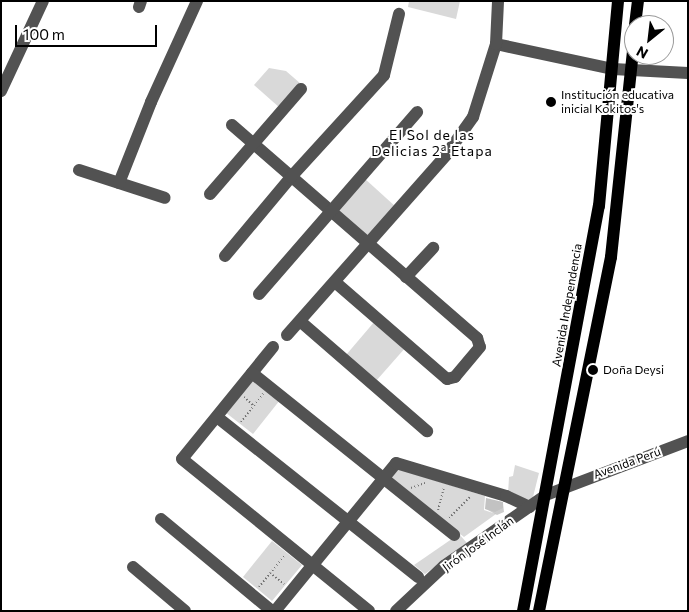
<!DOCTYPE html>
<meta charset="utf-8">
<style>
body{margin:0}
#map{position:relative;width:689px;height:612px;overflow:hidden;background:#fff;font-family:Commissioner,sans-serif}
div>[style]{position:absolute}
[style*='--x']{left:calc(var(--x)*1px);top:calc(var(--y)*1px);width:calc(var(--w)*1px);rotate:calc(var(--a)*1deg)}
.green>*{inset:0;background:#d9d9d9}
.shadow>*{inset:0;background:#0003}
.building>*{inset:0;background:#c2c2c2}
.path>*{height:2px;margin-top:-1px;transform-origin:0;background:repeating-linear-gradient(90deg,#747474 0 1px,transparent 0 3.5px)}
.minor>*{height:12px;margin:-6px;padding:0 6px;transform-origin:6px;border-radius:6px;background:#525252}
.major>*{height:12px;margin:-6px;padding:0 6px;transform-origin:6px;border-radius:6px;background:#000}
.dots>*{width:14px;height:14px;translate:-50% -50%;box-sizing:border-box;border:2px solid #fff;border-radius:50%}
span{translate:-50% -50%;white-space:nowrap;text-align:center;line-height:1.15;-webkit-text-stroke:4px #fff;paint-order:stroke}
.poi-label{font-size:12px;color:#000}
.left{translate:0 -50%;text-align:left}
.street-label{font-size:12px;color:#000}
.neighbourhood-label{font-size:14px;color:#000;letter-spacing:1px}
.frame{position:absolute;inset:0;border:2px solid #000;pointer-events:none}
.north{position:absolute;left:624px;top:15px;width:50px;height:50px;box-sizing:border-box;background:#fff;border:1px solid #999;border-radius:50%;rotate:209deg;font-size:14px;font-weight:700;line-height:20px;text-align:center;color:#000}
.north::after{content:'';display:block;margin:auto;width:18px;height:22px;background:#000;clip-path:polygon(50% 0,100% 100%,50% 72%,0 100%)}
.scale{position:absolute;left:15px;top:25px;width:142px;height:22px;box-sizing:border-box;border:2px solid #000;border-top:0;padding-left:6px;font-size:15px;line-height:18px;white-space:nowrap;color:#000;-webkit-text-stroke:4px #fff;paint-order:stroke}
</style>
<div id="map">
<div class="green">
<div style="clip-path:polygon(409px 1px,460px 1px,456px 19px,408px 7px)"></div>
<div style="clip-path:polygon(269px 68px,286px 71px,301px 84px,280px 108px,254px 85px)"></div>
<div style="clip-path:polygon(364px 178px,396px 207px,367px 239px,335px 210px)"></div>
<div style="clip-path:polygon(375px 321px,406px 347px,376px 381px,346px 355px)"></div>
<div style="clip-path:polygon(253px 377px,280px 400px,253px 434px,225px 412px)"></div>
<div style="clip-path:polygon(515px 465px,539px 473px,532px 501px,508px 494px,509px 477px,513px 476px)"></div>
<div style="clip-path:polygon(398px 469px,485px 496px,484px 510px,496px 514px,464px 537px,391px 478px)"></div>
<div style="clip-path:polygon(459px 534px,467px 543px,425px 574px,414px 565px)"></div>
<div style="clip-path:polygon(272px 541px,302px 565px,272px 601px,243px 577px)"></div>
</div>
<div class="shadow">
<div style="clip-path:polygon(503px 503px,504px 512px,497px 515px,486px 509px)"></div>
</div>
<div class="building">
<div style="clip-path:polygon(486px 498px,503px 502px,503px 508px,495px 512px,485px 509px)"></div>
</div>
<div class="path">
<div style="--x:244;--y:397;--w:13;--a:42"></div>
<div style="--x:241;--y:422;--w:36;--a:-52"></div>
<div style="--x:411;--y:488;--w:15;--a:-20"></div>
<div style="--x:438;--y:510;--w:23;--a:-75"></div>
<div style="--x:449;--y:518;--w:30;--a:-45"></div>
<div style="--x:270;--y:573;--w:18;--a:38"></div>
<div style="--x:259;--y:587;--w:40;--a:-51"></div>
</div>
<div class="minor">
<div style="--x:139;--y:7;--w:6;--a:-72"></div>
<div style="--x:496;--y:44;--w:120;--a:12.1"></div>
<div style="--x:613;--y:69;--w:75;--a:3.1"></div>
<div style="--x:1;--y:91;--w:99;--a:-65"></div>
<div style="--x:232;--y:125;--w:325;--a:41"></div>
<div style="--x:477;--y:338;--w:9;--a:72"></div>
<div style="--x:480;--y:347;--w:39;--a:130"></div>
<div style="--x:455;--y:377;--w:8;--a:166"></div>
<div style="--x:447;--y:379;--w:148;--a:-139.1"></div>
<div style="--x:79;--y:170;--w:90;--a:18"></div>
<div style="--x:119;--y:183;--w:87;--a:-68.4"></div>
<div style="--x:151;--y:102;--w:111;--a:-65.5"></div>
<div style="--x:210;--y:194;--w:139;--a:-49.1"></div>
<div style="--x:225;--y:256;--w:103;--a:-50.1"></div>
<div style="--x:291;--y:177;--w:138;--a:-47.6"></div>
<div style="--x:384;--y:75;--w:63;--a:-76.2"></div>
<div style="--x:406;--y:277;--w:40;--a:-47"></div>
<div style="--x:259;--y:294;--w:241;--a:-49"></div>
<div style="--x:301;--y:322;--w:167;--a:40.9"></div>
<div style="--x:287;--y:335;--w:240;--a:-48.5"></div>
<div style="--x:446;--y:155;--w:47;--a:-54.6"></div>
<div style="--x:473;--y:117;--w:77;--a:-72.5"></div>
<div style="--x:496;--y:44;--w:43;--a:-87.3"></div>
<div style="--x:273;--y:347;--w:144;--a:129.1"></div>
<div style="--x:182;--y:459;--w:241;--a:39.1"></div>
<div style="--x:252;--y:373;--w:259;--a:38.7"></div>
<div style="--x:217;--y:417;--w:257;--a:38.5"></div>
<div style="--x:161;--y:519;--w:144;--a:39.7"></div>
<div style="--x:133;--y:567;--w:68;--a:40.2"></div>
<div style="--x:275;--y:611;--w:191;--a:-50.7"></div>
<div style="--x:396;--y:463;--w:115;--a:16.7"></div>
<div style="--x:506;--y:496;--w:26;--a:25"></div>
<div style="--x:396;--y:611;--w:66;--a:-43.2"></div>
<div style="--x:444;--y:566;--w:124;--a:-34.8"></div>
<div style="--x:546;--y:495;--w:152;--a:-20.8"></div>
</div>
<div class="major">
<div style="--x:635;--y:25;--w:24;--a:-83"></div>
<div style="--x:523;--y:611;--w:412;--a:-79.4"></div>
<div style="--x:599;--y:206;--w:206;--a:-84.7"></div>
<div style="--x:539;--y:611;--w:361;--a:-78.5"></div>
<div style="--x:611;--y:257;--w:218;--a:-83.9"></div>
</div>
<div class="dots">
<div style="left:551px;top:102px;background:#000"></div>
<div style="left:593px;top:370px;background:#000"></div>
</div>
<div class="poi-label">
<span class="left" style="left:561px;top:102px">Institución educativa<br>inicial Kokitos's</span>
<span class="left" style="left:603px;top:370px">Doña Deysi</span>
</div>
<div class="street-label">
<span style="left:567px;top:305px;rotate:-80deg">Avenida Independencia</span>
<span style="left:627px;top:463px;rotate:-20deg">Avenida Perú</span>
<span style="left:478px;top:544px;rotate:-36deg">Jirón José Inclán</span>
</div>
<div class="neighbourhood-label">
<span style="left:432px;top:143px">El Sol de las<br>Delicias 2ª Etapa</span>
</div>
<div class="frame"></div>
<div class="north">N</div>
<div class="scale">100 m</div>
</div>
